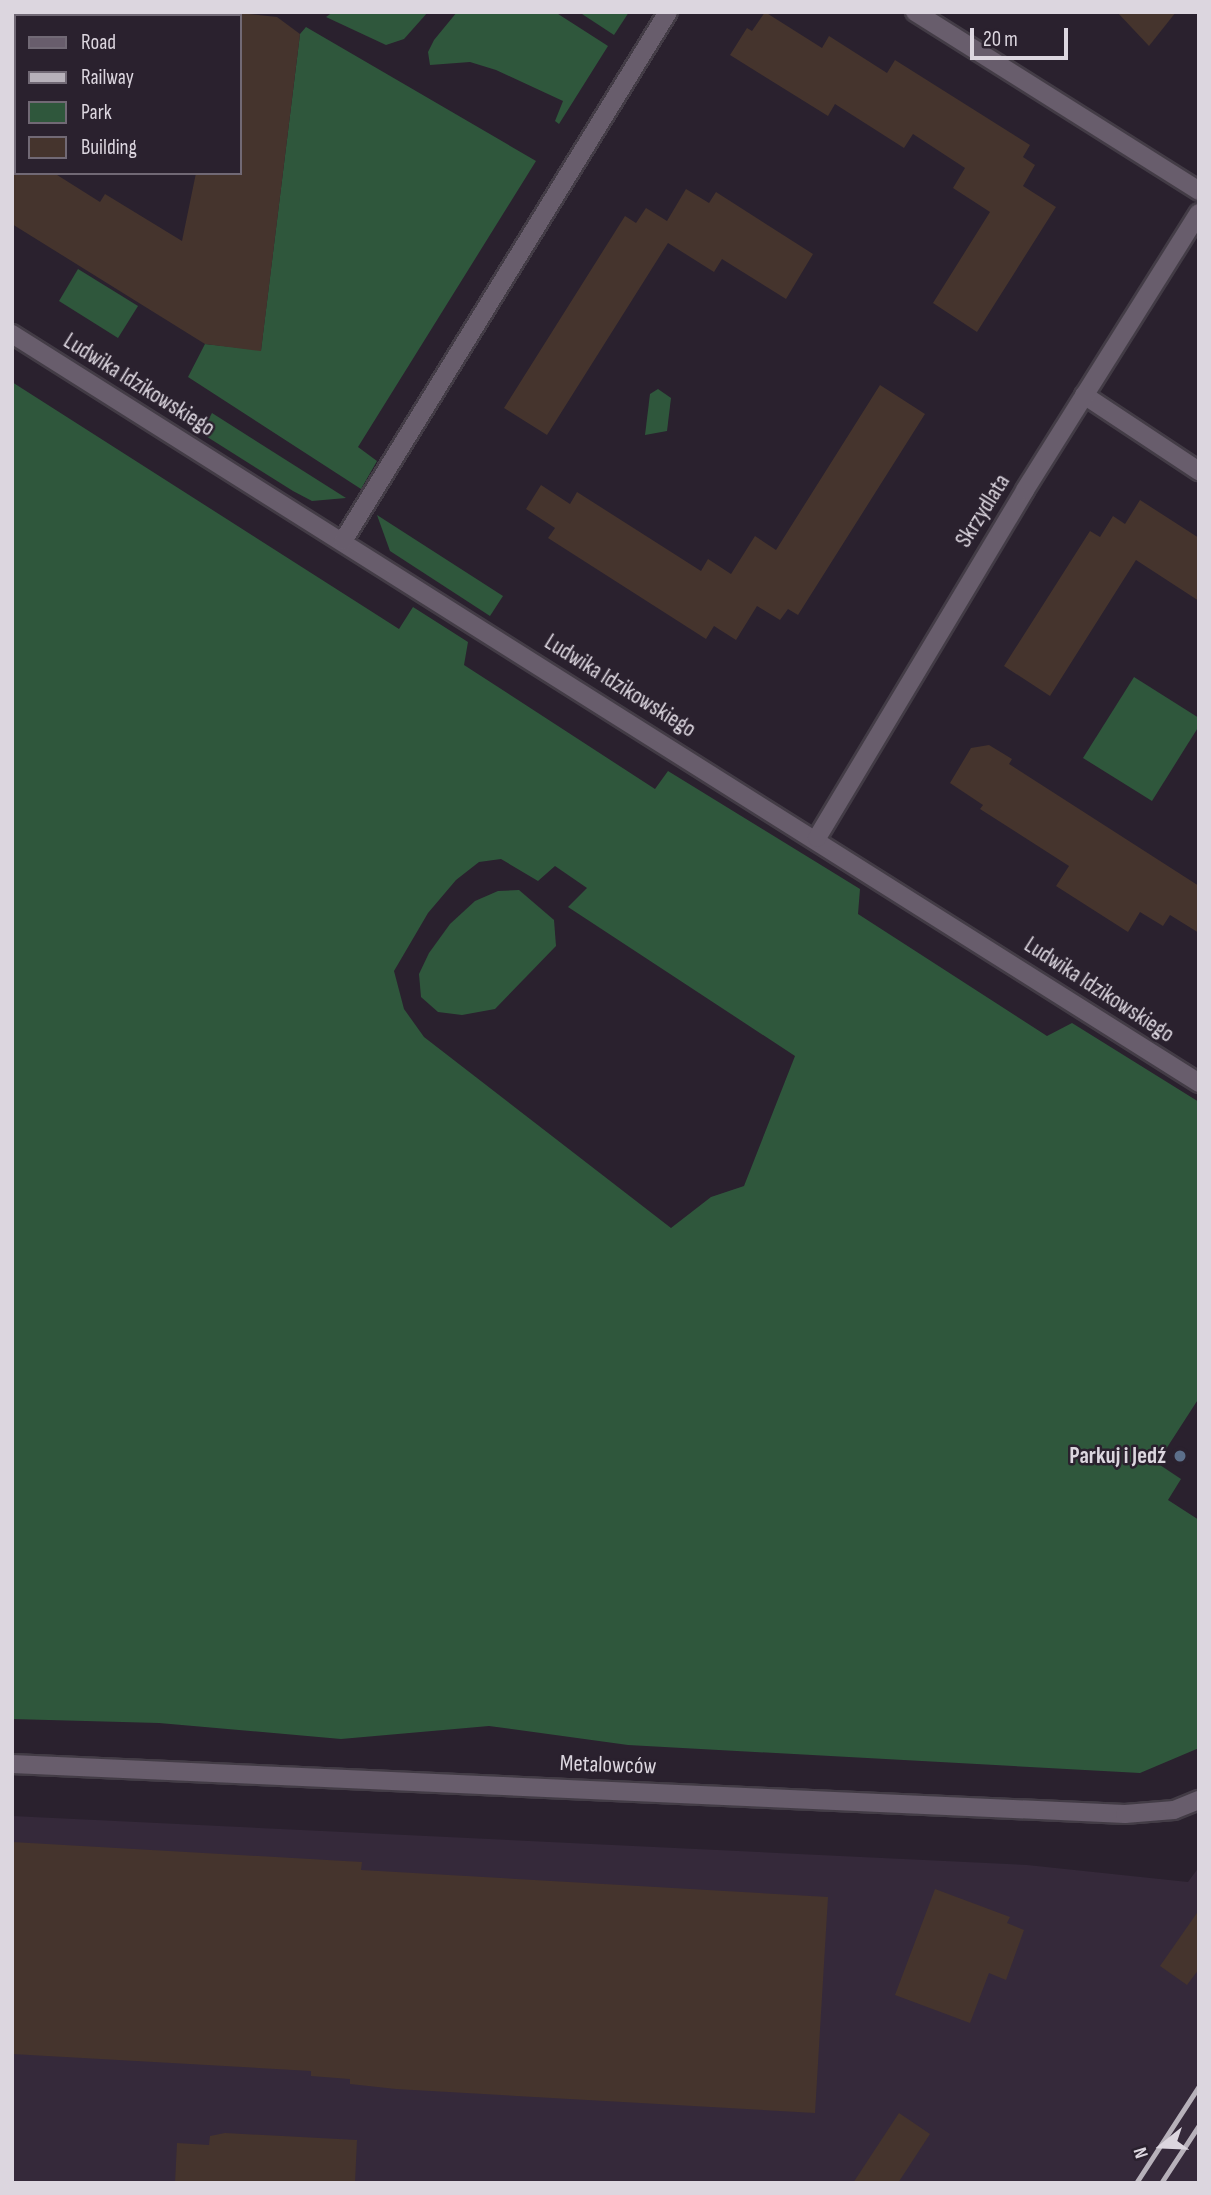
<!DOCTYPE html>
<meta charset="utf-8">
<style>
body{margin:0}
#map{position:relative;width:1211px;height:2195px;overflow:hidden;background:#2a212e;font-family:"Sofia Sans Condensed",sans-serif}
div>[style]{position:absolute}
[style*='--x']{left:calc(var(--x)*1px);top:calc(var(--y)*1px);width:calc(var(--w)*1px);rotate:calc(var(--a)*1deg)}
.built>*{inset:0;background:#35293a}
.green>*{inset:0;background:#2f573c}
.building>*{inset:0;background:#45342d}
.roads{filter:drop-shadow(2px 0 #433c46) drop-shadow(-2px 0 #433c46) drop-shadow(0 2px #433c46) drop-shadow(0 -2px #433c46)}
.minor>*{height:18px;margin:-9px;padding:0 9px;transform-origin:9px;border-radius:9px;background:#685d6c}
.rail>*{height:5px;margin:-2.5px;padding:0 2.5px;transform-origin:2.5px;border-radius:2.5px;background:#b7b1ba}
.dots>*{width:19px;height:19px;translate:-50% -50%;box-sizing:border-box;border:4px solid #2a212e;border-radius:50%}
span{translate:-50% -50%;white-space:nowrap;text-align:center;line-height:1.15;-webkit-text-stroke:5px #2a212e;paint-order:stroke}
.street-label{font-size:23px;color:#dcd6df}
.poi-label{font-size:23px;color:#dcd6df;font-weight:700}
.right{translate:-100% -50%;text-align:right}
.frame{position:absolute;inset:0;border:14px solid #dcd6df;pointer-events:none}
.legend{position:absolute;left:14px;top:14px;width:228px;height:161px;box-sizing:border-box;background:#2a212e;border:2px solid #716975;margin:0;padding:9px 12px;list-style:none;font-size:21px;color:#dcd6df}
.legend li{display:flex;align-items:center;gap:14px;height:35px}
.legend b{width:35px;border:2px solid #716975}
.north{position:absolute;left:1127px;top:2111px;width:70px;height:70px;-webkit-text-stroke:5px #2a212e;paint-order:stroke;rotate:252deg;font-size:19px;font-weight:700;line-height:28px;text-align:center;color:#dcd6df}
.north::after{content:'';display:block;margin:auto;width:24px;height:32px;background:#dcd6df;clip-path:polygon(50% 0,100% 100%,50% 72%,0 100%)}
.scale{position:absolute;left:970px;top:28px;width:98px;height:32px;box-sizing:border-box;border:4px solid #dcd6df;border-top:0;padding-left:9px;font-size:21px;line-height:24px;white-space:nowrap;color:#dcd6df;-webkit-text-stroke:5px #2a212e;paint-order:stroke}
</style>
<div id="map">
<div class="built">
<div style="clip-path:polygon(12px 1816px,1027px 1865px,1188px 1882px,1199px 1867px,1199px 2183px,12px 2183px)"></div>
</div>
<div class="green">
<div style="clip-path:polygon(333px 12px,428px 12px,404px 39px,386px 45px,326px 17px)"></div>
<div style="clip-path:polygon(457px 12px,555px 12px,608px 46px,559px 124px,555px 121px,563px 101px,496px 70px,470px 62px,430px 65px,428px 52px,434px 40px)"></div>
<div style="clip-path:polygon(579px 12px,629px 12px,614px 35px)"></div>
<div style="clip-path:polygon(306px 27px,536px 161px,358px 447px,377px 461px,361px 489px,188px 377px,205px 344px,261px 350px,300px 34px)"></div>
<div style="clip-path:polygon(78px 269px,138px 306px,118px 338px,59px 301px)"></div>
<div style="clip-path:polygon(evenodd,12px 382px,399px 629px,413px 607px,468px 642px,464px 665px,655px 789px,668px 771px,860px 889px,858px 914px,1047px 1036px,1072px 1023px,1199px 1102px,1199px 1398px,1157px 1463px,1181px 1479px,1168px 1500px,1199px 1520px,1199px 1748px,1140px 1773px,628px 1745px,489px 1726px,341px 1739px,159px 1723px,12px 1719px,12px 382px,501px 859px,538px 881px,555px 866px,587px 888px,568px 907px,795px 1056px,744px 1186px,711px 1197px,671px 1228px,424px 1037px,404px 1009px,394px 971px,428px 913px,456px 880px,479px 862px,501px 859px)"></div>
<div style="clip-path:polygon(658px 389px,671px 398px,667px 431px,645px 435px,650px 394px)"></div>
<div style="clip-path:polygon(212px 413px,346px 498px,312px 501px,293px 491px,201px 433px)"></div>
<div style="clip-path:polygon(377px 515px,503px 596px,490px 616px,390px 551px)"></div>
<div style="clip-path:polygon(1134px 677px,1199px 718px,1199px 726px,1152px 801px,1083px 758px)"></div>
<div style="clip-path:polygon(519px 890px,554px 920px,556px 946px,495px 1009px,462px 1015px,438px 1012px,421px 997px,419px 974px,429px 953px,450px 924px,475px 901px,498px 891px)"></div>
</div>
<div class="building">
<div style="clip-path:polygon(765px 12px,822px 48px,829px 36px,887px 73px,895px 60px,1030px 145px,1023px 157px,1035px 165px,1023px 186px,1056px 207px,977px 332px,933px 303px,990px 212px,953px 188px,965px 168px,913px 134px,904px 148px,835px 104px,828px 116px,730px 55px,747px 28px,752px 31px)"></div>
<div style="clip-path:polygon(1117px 12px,1176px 12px,1149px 46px)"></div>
<div style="clip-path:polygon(240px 13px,277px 17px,300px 34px,261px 351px,205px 344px,12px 224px,12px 173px,54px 173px,100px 202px,105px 194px,182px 241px,196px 173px,240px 173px)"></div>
<div style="clip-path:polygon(686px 189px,709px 203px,716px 192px,813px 254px,786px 299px,722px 259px,714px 272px,668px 243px,547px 435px,504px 408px,625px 216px,636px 223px,646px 208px,667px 221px)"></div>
<div style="clip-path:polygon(880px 385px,925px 414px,798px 615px,788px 609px,780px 620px,757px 606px,736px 640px,714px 626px,706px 639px,548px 538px,555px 528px,526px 509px,541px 485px,570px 504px,577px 492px,701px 571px,708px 559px,731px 574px,755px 536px,776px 550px)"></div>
<div style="clip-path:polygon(1140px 500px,1199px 538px,1199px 601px,1136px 560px,1050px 696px,1004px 666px,1090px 531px,1100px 537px,1113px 516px,1125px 524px)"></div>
<div style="clip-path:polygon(989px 745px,1012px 759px,1009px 764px,1199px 886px,1199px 933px,1170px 915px,1163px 926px,1140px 912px,1128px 932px,1056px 886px,1069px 866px,980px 809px,983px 805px,950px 783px,971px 748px)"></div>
<div style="clip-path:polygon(12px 1842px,362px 1862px,361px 1870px,828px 1897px,815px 2113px,396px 2089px,350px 2084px,350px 2079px,311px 2076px,311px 2071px,12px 2054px)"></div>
<div style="clip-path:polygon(935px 1889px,1010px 1917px,1007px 1923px,1024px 1930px,1006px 1980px,989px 1973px,970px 2023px,895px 1995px)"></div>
<div style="clip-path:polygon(1199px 1910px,1199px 1969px,1187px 1985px,1160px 1966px)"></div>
<div style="clip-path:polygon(899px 2113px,930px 2134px,898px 2183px,853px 2183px)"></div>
<div style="clip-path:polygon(225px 2133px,357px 2140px,355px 2183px,175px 2183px,177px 2143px,209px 2145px,210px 2136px)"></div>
</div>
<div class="roads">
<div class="minor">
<div style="--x:915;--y:12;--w:336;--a:32.2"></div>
<div style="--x:12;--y:334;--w:1404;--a:32.25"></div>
<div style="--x:1084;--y:395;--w:138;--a:33.5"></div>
<div style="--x:343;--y:541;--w:621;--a:-58.43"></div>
<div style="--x:817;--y:838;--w:405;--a:-59.1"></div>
<div style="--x:1025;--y:490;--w:327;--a:-57.9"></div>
<div style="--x:12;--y:1764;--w:1114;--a:2.57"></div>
<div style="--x:1125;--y:1814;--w:49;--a:-4.7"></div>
<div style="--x:1174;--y:1810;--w:27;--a:-22"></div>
</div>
</div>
<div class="rail">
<div style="--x:1136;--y:2183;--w:116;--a:-57"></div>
<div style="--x:1161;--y:2183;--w:69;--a:-56.8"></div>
</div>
<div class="dots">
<div style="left:1180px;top:1456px;background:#5c6f8a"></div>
</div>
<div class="street-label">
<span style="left:139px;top:385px;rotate:32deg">Ludwika Idzikowskiego</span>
<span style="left:983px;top:511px;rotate:-58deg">Skrzydlata</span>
<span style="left:620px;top:686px;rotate:32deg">Ludwika Idzikowskiego</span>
<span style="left:1099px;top:990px;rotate:33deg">Ludwika Idzikowskiego</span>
<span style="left:608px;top:1765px;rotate:2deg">Metalowców</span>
</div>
<div class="poi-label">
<span class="right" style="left:1166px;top:1456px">Parkuj i Jedź</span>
</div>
<div class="frame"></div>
<ul class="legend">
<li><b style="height:9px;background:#685d6c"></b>Road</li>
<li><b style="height:9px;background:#b7b1ba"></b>Railway</li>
<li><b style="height:19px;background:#2f573c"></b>Park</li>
<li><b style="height:19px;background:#45342d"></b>Building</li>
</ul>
<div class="north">N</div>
<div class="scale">20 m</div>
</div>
